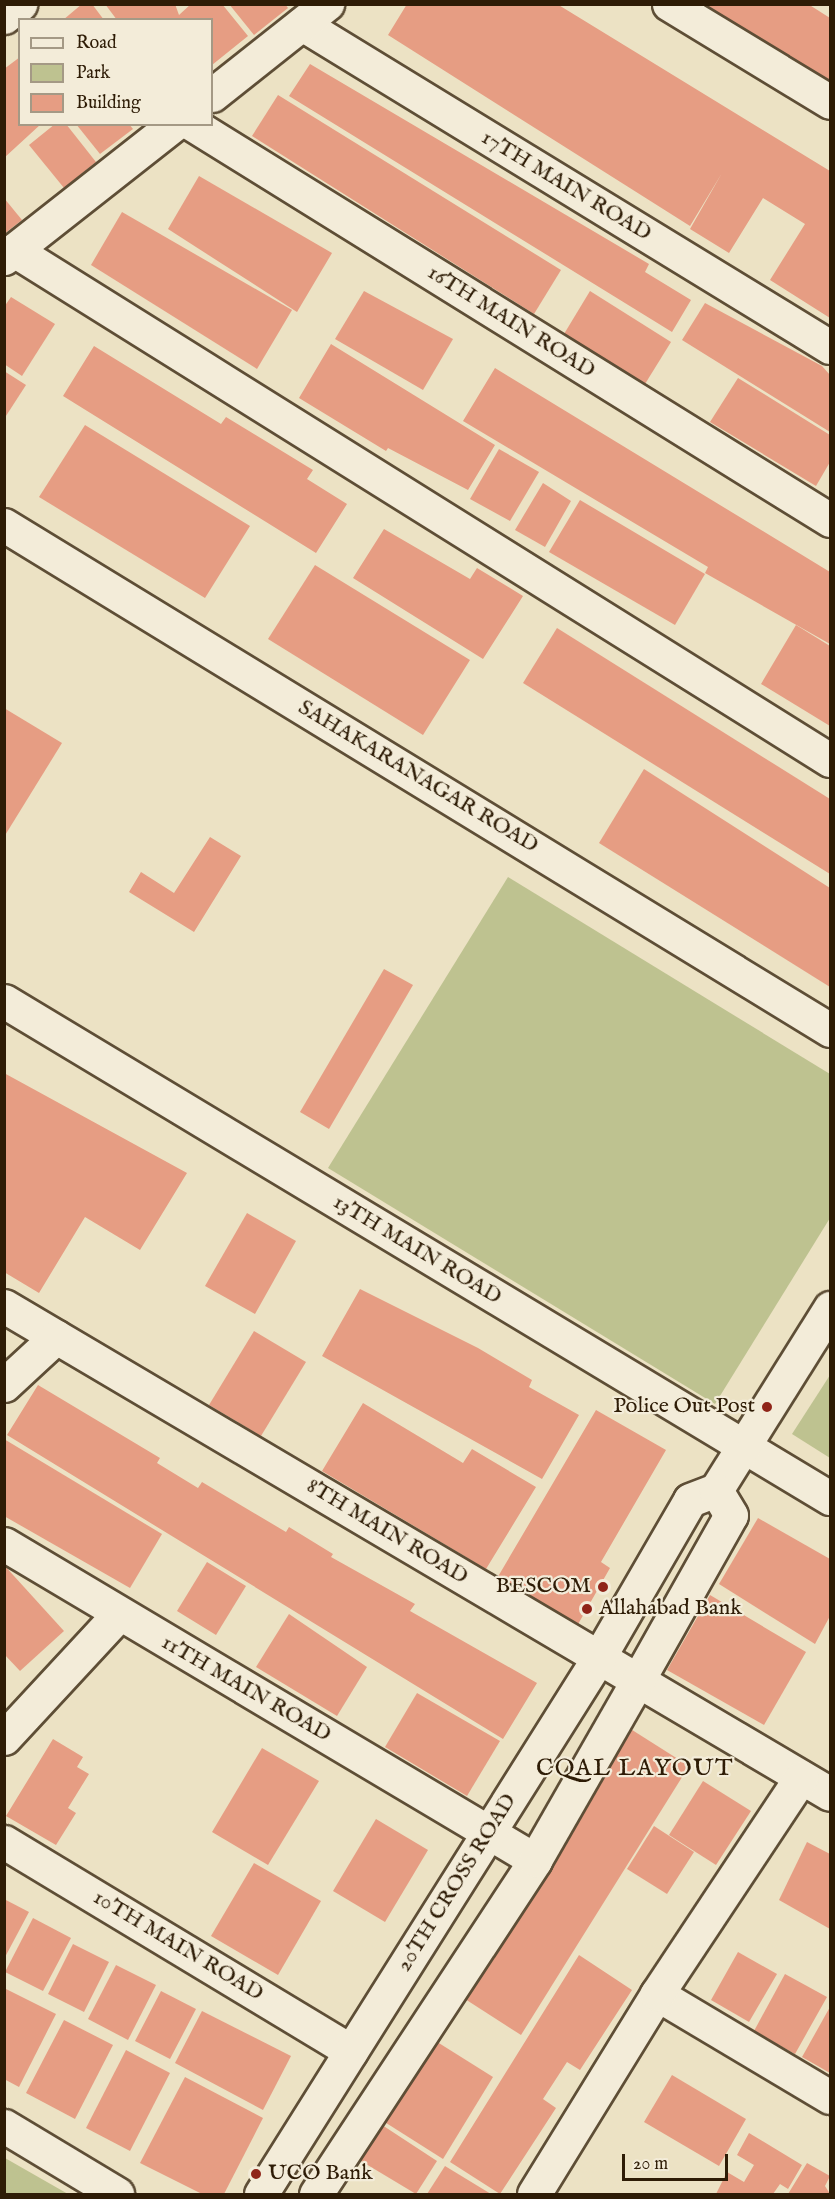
<!DOCTYPE html>
<style>
body{margin:0}
#map{position:relative;width:835px;height:2199px;overflow:hidden;background:#ece2c4;font-family:"IM FELL English",serif}
div>[style]{position:absolute}
[style*='--x']{left:calc(var(--x)*1px);top:calc(var(--y)*1px);width:calc(var(--w)*1px);rotate:calc(var(--a)*1deg)}
.green>*{inset:0;background:#bec290}
.building>*{inset:0;background:#e69d83}
.roads{filter:drop-shadow(2px 0 #5e4e36) drop-shadow(-2px 0 #5e4e36) drop-shadow(0 2px #5e4e36) drop-shadow(0 -2px #5e4e36)}
.minor>*{height:33px;margin:-16.5px;padding:0 16.5px;transform-origin:16.5px;border-radius:16.5px;background:#f3ecd9}
.dots>*{width:16px;height:16px;translate:-50% -50%;box-sizing:border-box;border:3px solid #f3ecd9;border-radius:50%}
span{translate:-50% -50%;white-space:nowrap;text-align:center;line-height:1.15;-webkit-text-stroke:4.5px #f3ecd9;paint-order:stroke}
.street-label{font-size:22px;color:#2e1c06}
.poi-label{font-size:22px;color:#2e1c06}
.right{translate:-100% -50%;text-align:right}
.left{translate:0 -50%;text-align:left}
.neighbourhood-label{font-size:24px;color:#2e1c06;letter-spacing:1.5px}
.frame{position:absolute;inset:0;border:6px solid #2e1c06;pointer-events:none}
.legend{position:absolute;left:18px;top:18px;width:195px;height:108px;box-sizing:border-box;background:#f3ecd9;border:2px solid #a49985;margin:0;padding:8px 10px;list-style:none;font-size:18px;color:#2e1c06}
.legend li{display:flex;align-items:center;gap:12px;height:30px}
.legend b{width:30px;border:2px solid #a49985}
.scale{position:absolute;left:622px;top:2154px;width:106px;height:27px;box-sizing:border-box;border:3px solid #2e1c06;border-top:0;padding-left:8px;font-size:18px;line-height:21px;white-space:nowrap;color:#2e1c06;-webkit-text-stroke:4px #f3ecd9;paint-order:stroke}
</style>
<div id="map">
<div class="green">
<div style="clip-path:polygon(508px 877px,830px 1074px,830px 1218px,715px 1404px,328px 1168px)"></div>
<div style="clip-path:polygon(830px 1375px,830px 1458px,792px 1434px)"></div>
<div style="clip-path:polygon(5px 2158px,68px 2194px,5px 2194px)"></div>
</div>
<div class="building">
<div style="clip-path:polygon(82px 4px,92px 4px,104px 20px,63px 20px)"></div>
<div style="clip-path:polygon(105px 4px,175px 4px,179px 15px,191px 4px,222px 4px,248px 36px,212px 65px,212px 20px,117px 20px)"></div>
<div style="clip-path:polygon(229px 4px,285px 4px,288px 8px,254px 35px)"></div>
<div style="clip-path:polygon(407px 4px,557px 4px,830px 171px,830px 318px,770px 280px,805px 224px,763px 198px,729px 253px,690px 229px,722px 173px,690px 226px,388px 35px)"></div>
<div style="clip-path:polygon(701px 4px,808px 4px,830px 18px,830px 82px)"></div>
<div style="clip-path:polygon(20px 57px,20px 124px,41px 124px,4px 158px,4px 69px)"></div>
<div style="clip-path:polygon(310px 64px,649px 264px,645px 272px,691px 300px,672px 332px,289px 96px)"></div>
<div style="clip-path:polygon(278px 95px,561px 270px,534px 314px,252px 136px)"></div>
<div style="clip-path:polygon(55px 124px,66px 124px,96px 162px,64px 188px,29px 145px)"></div>
<div style="clip-path:polygon(76px 124px,129px 124px,133px 129px,100px 154px)"></div>
<div style="clip-path:polygon(199px 176px,332px 253px,297px 312px,168px 229px)"></div>
<div style="clip-path:polygon(4px 198px,22px 220px,4px 234px)"></div>
<div style="clip-path:polygon(122px 212px,292px 310px,257px 369px,91px 265px)"></div>
<div style="clip-path:polygon(364px 291px,453px 339px,423px 390px,335px 339px)"></div>
<div style="clip-path:polygon(590px 291px,671px 342px,645px 384px,564px 334px)"></div>
<div style="clip-path:polygon(11px 297px,55px 324px,22px 376px,4px 364px,4px 307px)"></div>
<div style="clip-path:polygon(705px 303px,822px 366px,830px 375px,830px 432px,682px 340px)"></div>
<div style="clip-path:polygon(331px 344px,495px 445px,468px 490px,388px 448px,386px 451px,299px 398px)"></div>
<div style="clip-path:polygon(94px 346px,221px 424px,226px 417px,313px 470px,307px 479px,347px 504px,316px 553px,63px 396px)"></div>
<div style="clip-path:polygon(495px 368px,830px 572px,830px 644px,705px 573px,708px 567px,463px 421px)"></div>
<div style="clip-path:polygon(4px 371px,26px 385px,4px 419px)"></div>
<div style="clip-path:polygon(738px 378px,830px 435px,830px 462px,816px 486px,710px 422px)"></div>
<div style="clip-path:polygon(85px 425px,250px 526px,205px 598px,39px 497px)"></div>
<div style="clip-path:polygon(499px 449px,539px 472px,510px 521px,470px 499px)"></div>
<div style="clip-path:polygon(543px 483px,571px 501px,545px 547px,515px 530px)"></div>
<div style="clip-path:polygon(580px 500px,705px 574px,675px 625px,549px 552px)"></div>
<div style="clip-path:polygon(384px 529px,470px 579px,477px 568px,523px 596px,483px 659px,353px 578px)"></div>
<div style="clip-path:polygon(315px 565px,470px 660px,423px 735px,268px 639px)"></div>
<div style="clip-path:polygon(796px 625px,830px 646px,830px 726px,761px 684px)"></div>
<div style="clip-path:polygon(557px 628px,830px 799px,830px 874px,523px 683px)"></div>
<div style="clip-path:polygon(4px 708px,62px 743px,4px 837px)"></div>
<div style="clip-path:polygon(644px 769px,830px 888px,830px 987px,599px 843px)"></div>
<div style="clip-path:polygon(210px 837px,241px 856px,194px 932px,129px 892px,141px 872px,174px 893px)"></div>
<div style="clip-path:polygon(384px 969px,413px 985px,329px 1129px,300px 1112px)"></div>
<div style="clip-path:polygon(4px 1073px,187px 1173px,140px 1250px,85px 1217px,39px 1293px,4px 1272px)"></div>
<div style="clip-path:polygon(247px 1213px,296px 1241px,255px 1314px,205px 1286px)"></div>
<div style="clip-path:polygon(360px 1289px,478px 1348px,532px 1380px,529px 1387px,579px 1415px,542px 1479px,322px 1356px)"></div>
<div style="clip-path:polygon(254px 1331px,306px 1362px,261px 1436px,209px 1405px)"></div>
<div style="clip-path:polygon(38px 1385px,160px 1458px,157px 1463px,198px 1488px,202px 1482px,286px 1532px,289px 1527px,333px 1554px,331px 1557px,415px 1604px,410px 1611px,537px 1683px,503px 1739px,7px 1435px)"></div>
<div style="clip-path:polygon(363px 1403px,463px 1463px,472px 1449px,536px 1487px,486px 1569px,322px 1471px)"></div>
<div style="clip-path:polygon(596px 1410px,666px 1450px,601px 1562px,610px 1568px,577px 1626px,496px 1580px)"></div>
<div style="clip-path:polygon(4px 1439px,162px 1534px,130px 1588px,4px 1516px)"></div>
<div style="clip-path:polygon(758px 1518px,830px 1559px,830px 1616px,815px 1644px,719px 1584px)"></div>
<div style="clip-path:polygon(207px 1562px,246px 1586px,216px 1635px,177px 1611px)"></div>
<div style="clip-path:polygon(4px 1565px,64px 1631px,20px 1671px,4px 1654px)"></div>
<div style="clip-path:polygon(710px 1595px,806px 1652px,764px 1725px,667px 1670px)"></div>
<div style="clip-path:polygon(289px 1614px,367px 1667px,337px 1716px,256px 1667px)"></div>
<div style="clip-path:polygon(417px 1693px,500px 1741px,467px 1796px,385px 1747px)"></div>
<div style="clip-path:polygon(629px 1728px,689px 1766px,521px 2035px,465px 1999px)"></div>
<div style="clip-path:polygon(53px 1739px,83px 1757px,77px 1767px,89px 1774px,68px 1808px,76px 1813px,56px 1845px,6px 1816px)"></div>
<div style="clip-path:polygon(262px 1748px,319px 1781px,268px 1865px,212px 1832px)"></div>
<div style="clip-path:polygon(703px 1781px,751px 1811px,716px 1865px,669px 1835px)"></div>
<div style="clip-path:polygon(376px 1819px,428px 1850px,385px 1922px,333px 1891px)"></div>
<div style="clip-path:polygon(654px 1826px,694px 1852px,667px 1894px,627px 1869px)"></div>
<div style="clip-path:polygon(807px 1842px,830px 1854px,830px 1929px,779px 1900px)"></div>
<div style="clip-path:polygon(254px 1863px,321px 1901px,278px 1975px,211px 1936px)"></div>
<div style="clip-path:polygon(4px 1899px,29px 1912px,4px 1959px)"></div>
<div style="clip-path:polygon(33px 1918px,71px 1938px,43px 1991px,5px 1972px)"></div>
<div style="clip-path:polygon(73px 1944px,109px 1962px,84px 2012px,48px 1994px)"></div>
<div style="clip-path:polygon(738px 1952px,777px 1974px,749px 2022px,711px 2000px)"></div>
<div style="clip-path:polygon(579px 1955px,632px 1990px,580px 2070px,567px 2062px,543px 2099px,556px 2108px,500px 2194px,450px 2162px)"></div>
<div style="clip-path:polygon(116px 1965px,156px 1985px,128px 2040px,88px 2019px)"></div>
<div style="clip-path:polygon(785px 1974px,827px 1997px,795px 2054px,754px 2031px)"></div>
<div style="clip-path:polygon(4px 1988px,56px 2014px,19px 2087px,4px 2079px)"></div>
<div style="clip-path:polygon(161px 1991px,196px 2009px,170px 2059px,135px 2041px)"></div>
<div style="clip-path:polygon(830px 2007px,830px 2073px,802px 2057px)"></div>
<div style="clip-path:polygon(202px 2011px,291px 2056px,263px 2110px,175px 2063px)"></div>
<div style="clip-path:polygon(64px 2020px,113px 2045px,75px 2119px,26px 2093px)"></div>
<div style="clip-path:polygon(434px 2040px,493px 2077px,443px 2159px,383px 2121px)"></div>
<div style="clip-path:polygon(126px 2050px,170px 2073px,130px 2151px,86px 2128px)"></div>
<div style="clip-path:polygon(672px 2075px,746px 2119px,719px 2166px,644px 2122px)"></div>
<div style="clip-path:polygon(185px 2077px,263px 2118px,224px 2194px,202px 2194px,140px 2163px)"></div>
<div style="clip-path:polygon(379px 2123px,437px 2161px,416px 2194px,356px 2158px)"></div>
<div style="clip-path:polygon(749px 2133px,802px 2165px,788px 2189px,780px 2184px,773px 2194px,716px 2194px,727px 2172px,744px 2182px,754px 2165px,737px 2155px)"></div>
<div style="clip-path:polygon(807px 2163px,830px 2176px,825px 2186px,830px 2194px,788px 2194px)"></div>
<div style="clip-path:polygon(445px 2166px,491px 2194px,427px 2194px)"></div>
</div>
<div class="roads">
<div class="minor">
<div style="--x:669;--y:4;--w:188;--a:31.3"></div>
<div style="--x:4;--y:17;--w:21;--a:-39"></div>
<div style="--x:302;--y:24;--w:619;--a:31.46"></div>
<div style="--x:212;--y:95;--w:147;--a:-38.4"></div>
<div style="--x:192;--y:124;--w:751;--a:31.83"></div>
<div style="--x:14;--y:250;--w:962;--a:32.01"></div>
<div style="--x:4;--y:258;--w:216;--a:-38.2"></div>
<div style="--x:4;--y:525;--w:968;--a:31.44"></div>
<div style="--x:4;--y:1001;--w:964;--a:31.04"></div>
<div style="--x:4;--y:1306;--w:959;--a:30.57"></div>
<div style="--x:4;--y:1385;--w:71;--a:-42.7"></div>
<div style="--x:4;--y:1544;--w:618;--a:30.76"></div>
<div style="--x:4;--y:1738;--w:168;--a:-47.2"></div>
<div style="--x:4;--y:1842;--w:405;--a:31.1"></div>
<div style="--x:657;--y:1994;--w:201;--a:30.8"></div>
<div style="--x:4;--y:2126;--w:132;--a:31"></div>
<div style="--x:261;--y:2194;--w:635;--a:-57.81"></div>
<div style="--x:599;--y:1657;--w:181;--a:-59.9"></div>
<div style="--x:690;--y:1500;--w:28;--a:-21"></div>
<div style="--x:716;--y:1490;--w:215;--a:-57.9"></div>
<div style="--x:316;--y:2194;--w:399;--a:-56.7"></div>
<div style="--x:535;--y:1860;--w:207;--a:-60.2"></div>
<div style="--x:638;--y:1680;--w:189;--a:-60.6"></div>
<div style="--x:731;--y:1515;--w:29;--a:-121"></div>
<div style="--x:534;--y:2194;--w:235;--a:-58.4"></div>
<div style="--x:657;--y:1994;--w:260;--a:-56.4"></div>
</div>
</div>
<div class="dots">
<div style="left:767px;top:1407px;background:#8f2418"></div>
<div style="left:603px;top:1587px;background:#8f2418"></div>
<div style="left:587px;top:1609px;background:#8f2418"></div>
<div style="left:256px;top:2174px;background:#8f2418"></div>
</div>
<div class="street-label">
<span style="left:566px;top:186px;rotate:31deg">17TH MAIN ROAD</span>
<span style="left:511px;top:322px;rotate:32deg">16TH MAIN ROAD</span>
<span style="left:418px;top:777px;rotate:31deg">SAHAKARANAGAR ROAD</span>
<span style="left:417px;top:1250px;rotate:31deg">13TH MAIN ROAD</span>
<span style="left:387px;top:1532px;rotate:31deg">8TH MAIN ROAD</span>
<span style="left:246px;top:1689px;rotate:30deg">11TH MAIN ROAD</span>
<span style="left:457px;top:1883px;rotate:-58deg">20TH CROSS ROAD</span>
<span style="left:178px;top:1946px;rotate:31deg">10TH MAIN ROAD</span>
</div>
<div class="poi-label">
<span class="right" style="left:755px;top:1407px">Police Out Post</span>
<span class="right" style="left:591px;top:1587px">BESCOM</span>
<span class="left" style="left:599px;top:1609px">Allahabad Bank</span>
<span class="left" style="left:268px;top:2174px">UCO Bank</span>
</div>
<div class="neighbourhood-label">
<span style="left:635px;top:1769px">CQAL LAYOUT</span>
</div>
<div class="frame"></div>
<ul class="legend">
<li><b style="height:8px;background:#f3ecd9"></b>Road</li>
<li><b style="height:16px;background:#bec290"></b>Park</li>
<li><b style="height:16px;background:#e69d83"></b>Building</li>
</ul>
<div class="scale">20 m</div>
</div>
